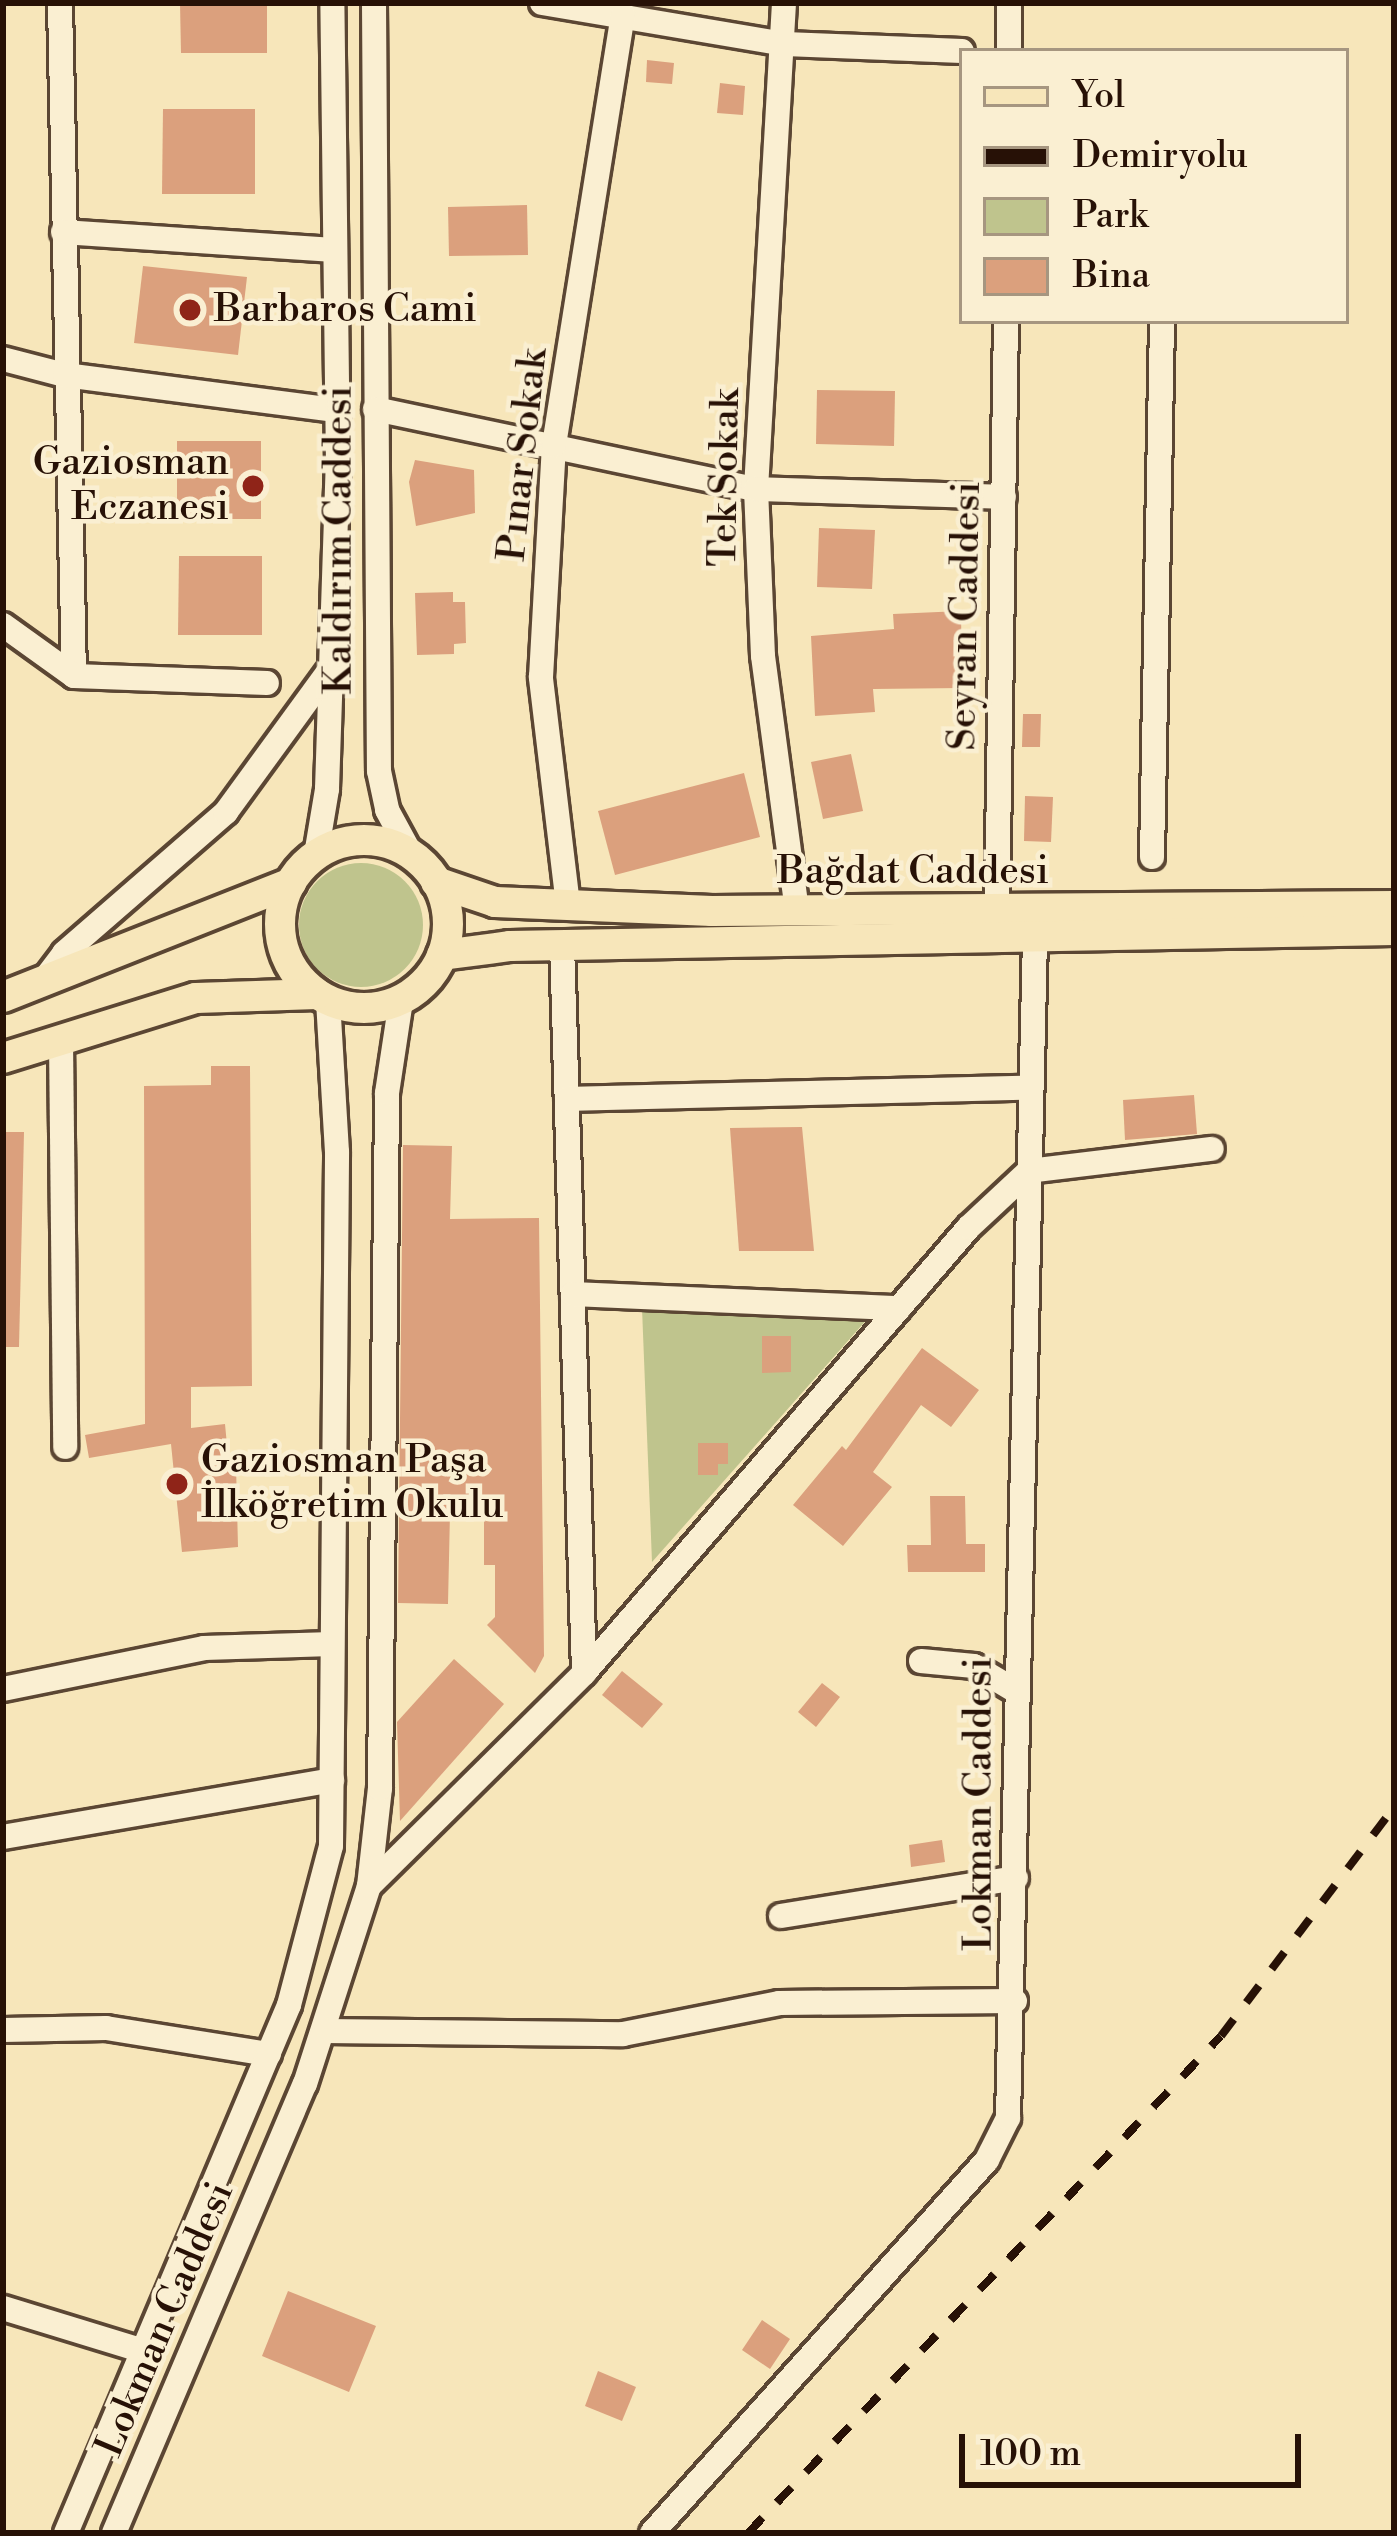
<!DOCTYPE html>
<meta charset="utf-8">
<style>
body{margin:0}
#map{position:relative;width:1397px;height:2536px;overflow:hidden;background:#f7e6ba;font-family:"Libre Bodoni",serif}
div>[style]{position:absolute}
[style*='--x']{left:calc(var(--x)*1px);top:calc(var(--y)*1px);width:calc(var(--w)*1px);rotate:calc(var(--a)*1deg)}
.green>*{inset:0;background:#bfc48d}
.round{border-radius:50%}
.building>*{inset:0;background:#dba07d}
.roads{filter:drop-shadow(3px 0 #5b4633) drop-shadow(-3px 0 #5b4633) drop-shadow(0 3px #5b4633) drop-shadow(0 -3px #5b4633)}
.minor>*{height:24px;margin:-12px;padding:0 12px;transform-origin:12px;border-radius:12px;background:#faefd2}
.major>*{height:30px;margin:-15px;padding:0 15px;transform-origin:15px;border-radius:15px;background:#f7e6ba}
.major>.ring{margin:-15px;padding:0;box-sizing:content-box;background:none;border:30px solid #f7e6ba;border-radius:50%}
.rail>*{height:8px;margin-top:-4px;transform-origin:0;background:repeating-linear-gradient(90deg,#271106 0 21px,transparent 0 42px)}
.dots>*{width:33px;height:33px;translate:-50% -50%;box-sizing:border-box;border:6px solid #faefd2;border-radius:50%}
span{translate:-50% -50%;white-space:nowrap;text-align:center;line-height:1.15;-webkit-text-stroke:9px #faefd2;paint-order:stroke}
.poi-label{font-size:39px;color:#271106}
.left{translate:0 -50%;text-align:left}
.right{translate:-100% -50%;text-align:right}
.street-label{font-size:39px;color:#271106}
.frame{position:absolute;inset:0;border:6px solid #271106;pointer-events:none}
.legend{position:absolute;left:959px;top:48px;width:390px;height:276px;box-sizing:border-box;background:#faefd2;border:3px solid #a69680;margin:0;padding:15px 21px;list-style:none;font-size:36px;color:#271106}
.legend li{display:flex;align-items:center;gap:24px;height:60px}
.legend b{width:60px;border:3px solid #a69680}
.scale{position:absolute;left:959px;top:2434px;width:342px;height:54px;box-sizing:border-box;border:6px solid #271106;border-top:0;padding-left:15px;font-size:36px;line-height:42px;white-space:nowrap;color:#271106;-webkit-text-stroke:9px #faefd2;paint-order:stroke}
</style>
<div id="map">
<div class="green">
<div class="round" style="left:299px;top:863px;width:124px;height:124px"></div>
<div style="clip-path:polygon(878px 1307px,652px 1562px,642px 1308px)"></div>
</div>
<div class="building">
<div style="clip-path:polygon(180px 3px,267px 3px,267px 53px,181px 53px)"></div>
<div style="clip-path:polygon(647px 60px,674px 63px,672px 84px,646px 82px)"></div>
<div style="clip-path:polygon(720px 83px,745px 86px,743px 115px,717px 113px)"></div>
<div style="clip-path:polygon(163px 109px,255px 109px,255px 194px,162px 194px)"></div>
<div style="clip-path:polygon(527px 205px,528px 255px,449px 256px,448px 207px)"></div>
<div style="clip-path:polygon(143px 266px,247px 277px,238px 355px,134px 343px)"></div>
<div style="clip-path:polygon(817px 390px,895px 391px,894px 446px,816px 444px)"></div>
<div style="clip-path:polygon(177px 441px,261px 441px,261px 519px,177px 519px)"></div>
<div style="clip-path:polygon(415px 460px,474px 470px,475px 513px,416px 526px,409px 482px)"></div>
<div style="clip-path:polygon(819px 528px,875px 530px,872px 589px,817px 587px)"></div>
<div style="clip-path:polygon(179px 556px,262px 556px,262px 635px,178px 635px)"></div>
<div style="clip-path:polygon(453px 592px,453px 602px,465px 602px,466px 643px,454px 644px,454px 654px,417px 655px,415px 593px)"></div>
<div style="clip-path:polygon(961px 611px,962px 688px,873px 689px,875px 712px,815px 716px,811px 636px,894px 629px,893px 614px)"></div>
<div style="clip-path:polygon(1023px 714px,1041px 714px,1040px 747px,1022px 747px)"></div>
<div style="clip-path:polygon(851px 754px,863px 811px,823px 819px,811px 762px)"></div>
<div style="clip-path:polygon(744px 773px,760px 837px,615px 875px,598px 811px)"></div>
<div style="clip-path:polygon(1025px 796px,1053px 797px,1051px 842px,1024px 841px)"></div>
<div style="clip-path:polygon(211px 1066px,250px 1066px,252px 1386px,191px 1387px,191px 1428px,225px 1424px,229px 1466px,236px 1465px,238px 1547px,182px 1552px,171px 1444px,89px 1458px,85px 1435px,145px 1424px,144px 1086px,211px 1085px)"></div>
<div style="clip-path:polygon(1194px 1095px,1197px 1134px,1125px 1140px,1123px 1100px)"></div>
<div style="clip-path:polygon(802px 1127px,814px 1251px,739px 1251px,730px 1128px)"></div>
<div style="clip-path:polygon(3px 1132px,24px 1132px,19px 1347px,3px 1347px)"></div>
<div style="clip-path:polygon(403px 1145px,452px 1146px,450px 1219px,539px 1218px,544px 1656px,535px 1673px,487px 1625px,495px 1617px,495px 1565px,484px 1565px,484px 1513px,450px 1513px,448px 1604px,398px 1603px)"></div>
<div style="clip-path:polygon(762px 1336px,791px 1336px,791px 1372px,762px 1373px)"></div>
<div style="clip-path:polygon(922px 1348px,979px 1390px,951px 1427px,921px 1405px,873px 1472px,892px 1487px,843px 1546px,793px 1505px,842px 1446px,846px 1450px)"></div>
<div style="clip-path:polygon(698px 1443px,728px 1443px,728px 1464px,718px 1464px,718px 1475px,698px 1475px)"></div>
<div style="clip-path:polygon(930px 1496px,965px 1496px,966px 1544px,985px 1544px,985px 1572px,908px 1572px,907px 1545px,931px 1545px)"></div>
<div style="clip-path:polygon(454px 1659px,504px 1704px,400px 1821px,397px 1722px)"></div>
<div style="clip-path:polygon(622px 1671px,663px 1704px,642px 1728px,602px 1695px)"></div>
<div style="clip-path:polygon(822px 1683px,840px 1697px,816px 1727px,798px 1712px)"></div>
<div style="clip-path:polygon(942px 1840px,945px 1862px,911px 1867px,909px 1845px)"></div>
<div style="clip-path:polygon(288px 2291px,376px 2326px,349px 2392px,262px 2356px)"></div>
<div style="clip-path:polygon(762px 2320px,790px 2339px,770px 2369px,742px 2350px)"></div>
<div style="clip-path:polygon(598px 2371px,636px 2387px,622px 2421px,585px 2406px)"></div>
</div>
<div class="roads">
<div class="minor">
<div style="--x:60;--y:3;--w:673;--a:88.81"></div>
<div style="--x:74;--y:676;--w:193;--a:2.1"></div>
<div style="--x:374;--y:3;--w:768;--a:89.63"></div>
<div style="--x:379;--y:771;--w:40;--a:78"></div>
<div style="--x:387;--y:810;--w:50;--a:61.4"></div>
<div style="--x:542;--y:3;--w:246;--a:9.6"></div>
<div style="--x:785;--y:44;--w:177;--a:2.3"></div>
<div style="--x:784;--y:3;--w:487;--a:93.3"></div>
<div style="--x:756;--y:489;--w:167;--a:87.6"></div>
<div style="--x:763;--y:656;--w:257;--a:82.4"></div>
<div style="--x:1009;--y:3;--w:48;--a:90"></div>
<div style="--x:63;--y:232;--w:271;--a:3.8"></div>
<div style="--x:3;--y:359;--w:64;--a:14.5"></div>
<div style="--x:65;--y:375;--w:273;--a:7.4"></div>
<div style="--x:375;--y:409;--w:389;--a:11.9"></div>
<div style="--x:756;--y:489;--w:248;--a:1.8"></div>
<div style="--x:3;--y:625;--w:87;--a:35.7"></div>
<div style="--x:316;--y:855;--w:67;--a:-80.5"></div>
<div style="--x:327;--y:789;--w:325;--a:-88.1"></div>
<div style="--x:338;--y:464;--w:461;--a:-90.7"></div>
<div style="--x:1152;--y:857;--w:536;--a:-88.93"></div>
<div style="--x:568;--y:905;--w:230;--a:-96.8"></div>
<div style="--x:541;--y:677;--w:232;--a:-86.8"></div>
<div style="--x:554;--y:445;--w:436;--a:-80.9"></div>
<div style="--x:997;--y:912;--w:591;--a:-89.13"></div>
<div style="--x:562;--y:944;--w:729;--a:88.27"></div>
<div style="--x:41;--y:984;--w:39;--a:-53"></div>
<div style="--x:64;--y:953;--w:215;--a:-41"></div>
<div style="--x:226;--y:812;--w:173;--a:-53.9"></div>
<div style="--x:61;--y:1040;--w:407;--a:89.4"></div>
<div style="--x:567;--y:1099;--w:464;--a:-1.4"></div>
<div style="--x:573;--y:1294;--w:326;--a:2.5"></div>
<div style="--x:921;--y:1661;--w:53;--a:5.4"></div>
<div style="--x:974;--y:1666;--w:49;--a:30.8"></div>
<div style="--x:3;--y:1689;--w:205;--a:-11.5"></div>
<div style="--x:204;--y:1648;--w:128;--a:-1.8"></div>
<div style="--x:3;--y:1837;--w:334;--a:-9.8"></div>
<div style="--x:369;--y:1886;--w:303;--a:-44.7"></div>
<div style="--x:584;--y:1673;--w:589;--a:-49.2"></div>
<div style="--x:969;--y:1227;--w:82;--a:-43"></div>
<div style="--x:1029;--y:1171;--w:184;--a:-6.9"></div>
<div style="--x:781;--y:1916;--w:238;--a:-9.2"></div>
<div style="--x:3;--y:2030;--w:103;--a:-1.1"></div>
<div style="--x:106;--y:2028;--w:165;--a:9.1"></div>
<div style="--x:324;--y:2031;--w:299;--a:0.6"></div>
<div style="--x:623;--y:2034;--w:159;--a:-11.2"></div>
<div style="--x:779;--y:2003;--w:236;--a:-0.5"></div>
<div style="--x:3;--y:2308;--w:147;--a:17"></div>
<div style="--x:66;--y:2533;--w:573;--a:-67.1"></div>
<div style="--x:289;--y:2005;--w:164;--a:-75.2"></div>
<div style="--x:331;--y:1846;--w:694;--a:-89.5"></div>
<div style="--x:337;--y:1152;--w:151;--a:-93.4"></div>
<div style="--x:114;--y:2533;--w:488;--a:-67"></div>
<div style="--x:305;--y:2084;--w:208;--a:-72.1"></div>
<div style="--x:369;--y:1886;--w:99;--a:-83.6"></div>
<div style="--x:380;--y:1788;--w:695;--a:-89.42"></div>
<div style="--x:387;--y:1093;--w:94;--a:-81.4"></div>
<div style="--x:652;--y:2533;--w:501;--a:-48.07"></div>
<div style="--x:987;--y:2160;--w:47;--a:-63.4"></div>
<div style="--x:1008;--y:2118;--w:1177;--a:-88.69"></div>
</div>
<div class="major">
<div class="ring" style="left:280px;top:840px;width:138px;height:138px"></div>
<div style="--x:436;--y:882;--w:62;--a:18.7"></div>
<div style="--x:495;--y:902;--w:217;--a:2.4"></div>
<div style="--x:712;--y:911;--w:682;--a:-0.42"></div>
<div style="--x:442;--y:955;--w:69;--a:-7.5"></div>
<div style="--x:510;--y:946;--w:884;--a:-1.04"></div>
<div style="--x:3;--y:997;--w:310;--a:-21.6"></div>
<div style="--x:3;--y:1058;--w:202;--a:-17.3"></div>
<div style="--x:196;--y:998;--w:121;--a:-1.9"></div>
</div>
</div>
<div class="rail">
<div style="--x:748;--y:2533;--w:686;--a:-46.42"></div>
<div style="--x:1221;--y:2036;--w:287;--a:-52.9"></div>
</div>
<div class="dots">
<div style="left:190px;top:310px;background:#8f2418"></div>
<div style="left:253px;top:486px;background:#8f2418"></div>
<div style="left:177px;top:1484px;background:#8f2418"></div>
</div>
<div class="poi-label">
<span class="left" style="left:214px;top:310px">Barbaros Cami</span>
<span class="right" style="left:229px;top:486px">Gaziosman<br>Eczanesi</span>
<span class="left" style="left:201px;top:1484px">Gaziosman Paşa<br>İlköğretim Okulu</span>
</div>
<div class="street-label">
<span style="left:524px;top:455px;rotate:-84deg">Pınar Sokak</span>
<span style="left:726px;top:478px;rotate:-89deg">Tek Sokak</span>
<span style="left:340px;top:540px;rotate:-90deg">Kaldırım Caddesi</span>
<span style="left:966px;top:616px;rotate:-89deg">Seyran Caddesi</span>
<span style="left:913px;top:872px">Bağdat Caddesi</span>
<span style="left:980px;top:1804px;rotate:-90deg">Lokman Caddesi</span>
<span style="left:166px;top:2320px;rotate:-67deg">Lokman Caddesi</span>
</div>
<div class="frame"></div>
<ul class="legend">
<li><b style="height:15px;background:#f7e6ba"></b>Yol</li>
<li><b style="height:15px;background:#271106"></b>Demiryolu</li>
<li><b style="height:33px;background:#bfc48d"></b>Park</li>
<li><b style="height:33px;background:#dba07d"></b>Bina</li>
</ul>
<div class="scale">100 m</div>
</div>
